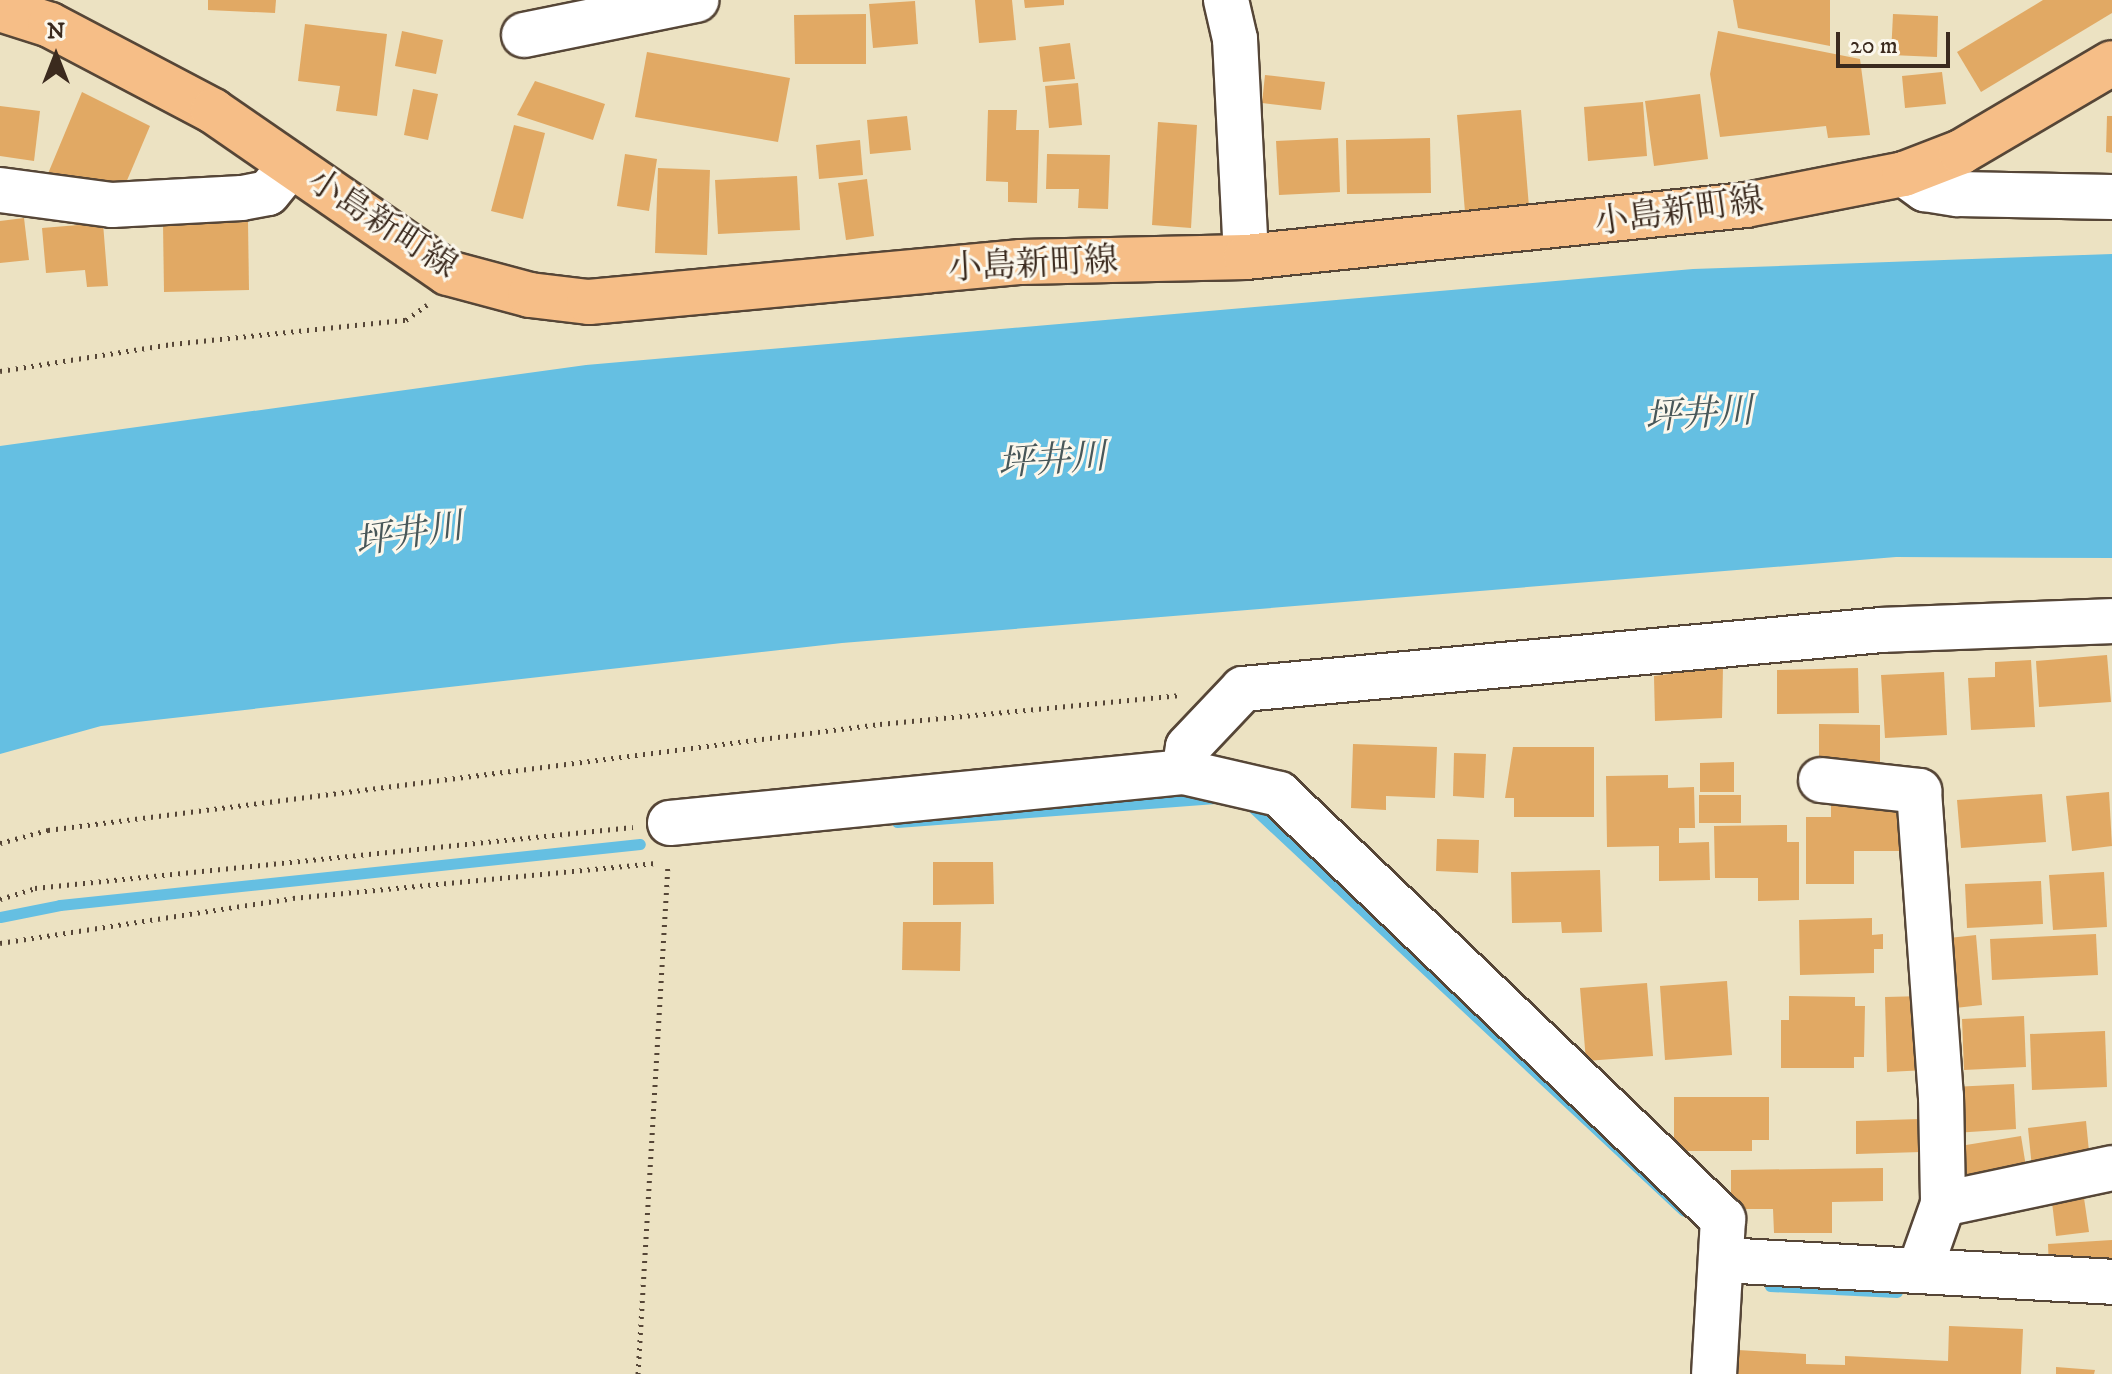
<!DOCTYPE html>
<meta charset="utf-8">
<style>
body{margin:0}
#map{position:relative;width:2112px;height:1374px;overflow:hidden;background:#ece2c2;font-family:"IM FELL DW Pica","Noto Serif JP",serif}
div>[style]{position:absolute}
[style*='--x']{left:calc(var(--x)*1px);top:calc(var(--y)*1px);width:calc(var(--w)*1px);rotate:calc(var(--a)*1deg)}
.water>*{inset:0;background:#65bfe2}
.stream>*{height:11px;margin:-5.5px;padding:0 5.5px;transform-origin:5.5px;border-radius:5.5px;background:#65bfe2}
.building>*{inset:0;background:#e1a964}
.path>*{height:5px;margin-top:-2.5px;transform-origin:0;background:repeating-linear-gradient(90deg,#564637 0 2px,transparent 0 8px)}
.roads{filter:drop-shadow(2px 0 #564637) drop-shadow(-2px 0 #564637) drop-shadow(0 2px #564637) drop-shadow(0 -2px #564637)}
.minor>*{height:44px;margin:-22px;padding:0 22px;transform-origin:22px;border-radius:22px;background:#fff}
.major>*{height:44px;margin:-22px;padding:0 22px;transform-origin:22px;border-radius:22px;background:#f6be87}
span{translate:-50% -50%;white-space:nowrap;text-align:center;line-height:1.15;-webkit-text-stroke:6px #fbf7ec;paint-order:stroke}
.street-label{font-size:34px;color:#3b2a1e}
.water-label{font-size:36px;color:#485759;font-style:italic}
.north{position:absolute;left:16px;top:16px;width:80px;height:80px;-webkit-text-stroke:6px #fbf7ec;paint-order:stroke;rotate:0deg;font-size:22px;font-weight:700;line-height:32px;text-align:center;color:#3b2a1e}
.north::after{content:'';display:block;margin:auto;width:28px;height:36px;background:#3b2a1e;clip-path:polygon(50% 0,100% 100%,50% 72%,0 100%)}
.scale{position:absolute;left:1836px;top:32px;width:114px;height:36px;box-sizing:border-box;border:4px solid #3b2a1e;border-top:0;padding-left:10px;font-size:24px;line-height:28px;white-space:nowrap;color:#3b2a1e;-webkit-text-stroke:6px #fbf7ec;paint-order:stroke}
</style>
<div id="map">
<div class="water">
<div style="clip-path:polygon(2112px 254px,2112px 558px,1896px 557px,842px 643px,101px 726px,0 754px,0 446px,586px 365px,1693px 269px)"></div>
</div>
<div class="stream">
<div style="--x:1250;--y:805;--w:594;--a:43.09"></div>
<div style="--x:897;--y:822;--w:319;--a:-4.3"></div>
<div style="--x:0;--y:917;--w:61;--a:-11.3"></div>
<div style="--x:60;--y:905;--w:583;--a:-6"></div>
<div style="--x:1770;--y:1286;--w:127;--a:2.7"></div>
</div>
<div class="building">
<div style="clip-path:polygon(208px 0,276px 0,275px 13px,208px 10px)"></div>
<div style="clip-path:polygon(975px 0,1012px 0,1016px 40px,979px 43px)"></div>
<div style="clip-path:polygon(1024px 0,1064px 0,1064px 5px,1025px 8px)"></div>
<div style="clip-path:polygon(1733px 0,1830px 0,1830px 46px,1738px 28px)"></div>
<div style="clip-path:polygon(2043px 0,2112px 0,2112px 13px,1981px 92px,1957px 52px)"></div>
<div style="clip-path:polygon(915px 1px,918px 44px,873px 48px,869px 4px)"></div>
<div style="clip-path:polygon(866px 14px,866px 64px,795px 64px,794px 15px)"></div>
<div style="clip-path:polygon(1893px 14px,1938px 16px,1937px 57px,1891px 55px)"></div>
<div style="clip-path:polygon(305px 24px,387px 34px,377px 116px,336px 111px,340px 86px,298px 81px)"></div>
<div style="clip-path:polygon(402px 31px,443px 40px,436px 74px,395px 66px)"></div>
<div style="clip-path:polygon(1718px 31px,1860px 59px,1870px 135px,1828px 138px,1826px 126px,1720px 137px,1710px 74px)"></div>
<div style="clip-path:polygon(1070px 43px,1075px 79px,1043px 82px,1039px 47px)"></div>
<div style="clip-path:polygon(647px 52px,790px 78px,778px 142px,635px 117px)"></div>
<div style="clip-path:polygon(1942px 72px,1946px 104px,1905px 108px,1902px 76px)"></div>
<div style="clip-path:polygon(1265px 75px,1325px 82px,1321px 110px,1262px 103px)"></div>
<div style="clip-path:polygon(535px 81px,605px 104px,593px 140px,517px 115px)"></div>
<div style="clip-path:polygon(1078px 83px,1082px 125px,1049px 128px,1045px 86px)"></div>
<div style="clip-path:polygon(413px 89px,438px 94px,428px 140px,404px 135px)"></div>
<div style="clip-path:polygon(82px 92px,150px 126px,120px 197px,47px 176px)"></div>
<div style="clip-path:polygon(1700px 94px,1708px 159px,1654px 166px,1645px 101px)"></div>
<div style="clip-path:polygon(1643px 102px,1647px 156px,1588px 161px,1584px 107px)"></div>
<div style="clip-path:polygon(0 106px,40px 111px,34px 161px,0 156px)"></div>
<div style="clip-path:polygon(988px 110px,1017px 110px,1016px 130px,1039px 130px,1037px 203px,1008px 202px,1008px 182px,986px 181px)"></div>
<div style="clip-path:polygon(1521px 110px,1529px 207px,1465px 212px,1457px 115px)"></div>
<div style="clip-path:polygon(907px 116px,911px 150px,870px 154px,867px 120px)"></div>
<div style="clip-path:polygon(2107px 116px,2112px 116px,2112px 153px,2106px 152px)"></div>
<div style="clip-path:polygon(1158px 122px,1197px 125px,1191px 228px,1152px 225px)"></div>
<div style="clip-path:polygon(514px 125px,545px 133px,523px 219px,491px 211px)"></div>
<div style="clip-path:polygon(1338px 138px,1340px 192px,1279px 195px,1276px 141px)"></div>
<div style="clip-path:polygon(1430px 138px,1431px 193px,1347px 194px,1346px 140px)"></div>
<div style="clip-path:polygon(860px 140px,863px 175px,819px 179px,816px 145px)"></div>
<div style="clip-path:polygon(625px 154px,657px 159px,649px 211px,617px 206px)"></div>
<div style="clip-path:polygon(1047px 154px,1110px 155px,1108px 209px,1078px 208px,1079px 189px,1046px 189px)"></div>
<div style="clip-path:polygon(658px 168px,710px 170px,707px 255px,655px 253px)"></div>
<div style="clip-path:polygon(797px 176px,800px 230px,718px 234px,715px 180px)"></div>
<div style="clip-path:polygon(867px 179px,874px 236px,846px 240px,838px 183px)"></div>
<div style="clip-path:polygon(24px 218px,29px 260px,0 263px,0 221px)"></div>
<div style="clip-path:polygon(248px 222px,249px 290px,164px 292px,163px 224px)"></div>
<div style="clip-path:polygon(103px 223px,108px 286px,87px 287px,85px 270px,46px 273px,42px 228px)"></div>
<div style="clip-path:polygon(2107px 655px,2111px 702px,2039px 707px,2036px 661px)"></div>
<div style="clip-path:polygon(2031px 660px,2035px 727px,1971px 730px,1968px 678px,1995px 677px,1995px 662px)"></div>
<div style="clip-path:polygon(1723px 667px,1722px 718px,1655px 721px,1654px 676px)"></div>
<div style="clip-path:polygon(1858px 668px,1859px 713px,1777px 714px,1777px 670px)"></div>
<div style="clip-path:polygon(1944px 672px,1947px 735px,1885px 738px,1881px 675px)"></div>
<div style="clip-path:polygon(1819px 724px,1880px 725px,1880px 767px,1819px 767px)"></div>
<div style="clip-path:polygon(1353px 744px,1437px 747px,1435px 798px,1386px 796px,1386px 810px,1351px 808px)"></div>
<div style="clip-path:polygon(1513px 747px,1594px 747px,1594px 817px,1514px 817px,1514px 798px,1505px 798px)"></div>
<div style="clip-path:polygon(1454px 753px,1486px 754px,1484px 798px,1453px 796px)"></div>
<div style="clip-path:polygon(1734px 762px,1734px 792px,1700px 792px,1700px 763px)"></div>
<div style="clip-path:polygon(1668px 775px,1668px 788px,1694px 787px,1695px 828px,1679px 828px,1679px 843px,1709px 842px,1710px 880px,1659px 881px,1659px 846px,1607px 847px,1606px 776px)"></div>
<div style="clip-path:polygon(2109px 792px,2112px 846px,2072px 851px,2066px 796px)"></div>
<div style="clip-path:polygon(2042px 794px,2046px 842px,1961px 848px,1957px 800px)"></div>
<div style="clip-path:polygon(1699px 795px,1741px 795px,1741px 823px,1699px 823px)"></div>
<div style="clip-path:polygon(1831px 798px,1900px 801px,1900px 851px,1854px 851px,1854px 884px,1806px 884px,1806px 817px,1831px 817px)"></div>
<div style="clip-path:polygon(1787px 825px,1787px 842px,1799px 842px,1799px 900px,1758px 901px,1758px 878px,1715px 878px,1714px 826px)"></div>
<div style="clip-path:polygon(1437px 839px,1479px 840px,1478px 873px,1436px 871px)"></div>
<div style="clip-path:polygon(933px 862px,993px 862px,994px 904px,933px 905px)"></div>
<div style="clip-path:polygon(1600px 870px,1602px 932px,1562px 933px,1561px 922px,1512px 923px,1511px 872px)"></div>
<div style="clip-path:polygon(2104px 872px,2107px 927px,2053px 930px,2049px 875px)"></div>
<div style="clip-path:polygon(2041px 881px,2043px 924px,1967px 928px,1965px 884px)"></div>
<div style="clip-path:polygon(1872px 918px,1872px 935px,1883px 934px,1883px 949px,1874px 949px,1874px 973px,1800px 975px,1799px 920px)"></div>
<div style="clip-path:polygon(903px 922px,961px 922px,960px 971px,902px 970px)"></div>
<div style="clip-path:polygon(2096px 934px,2098px 975px,1992px 980px,1990px 939px)"></div>
<div style="clip-path:polygon(1976px 935px,1982px 1005px,1946px 1009px,1940px 939px)"></div>
<div style="clip-path:polygon(1727px 981px,1732px 1055px,1665px 1060px,1660px 986px)"></div>
<div style="clip-path:polygon(1647px 983px,1653px 1056px,1586px 1061px,1580px 988px)"></div>
<div style="clip-path:polygon(1789px 996px,1855px 997px,1855px 1006px,1865px 1006px,1864px 1057px,1854px 1057px,1854px 1068px,1781px 1068px,1781px 1020px,1789px 1020px)"></div>
<div style="clip-path:polygon(1924px 996px,1927px 1070px,1887px 1072px,1885px 997px)"></div>
<div style="clip-path:polygon(2024px 1016px,2026px 1067px,1964px 1070px,1962px 1019px)"></div>
<div style="clip-path:polygon(2105px 1031px,2107px 1087px,2032px 1090px,2030px 1034px)"></div>
<div style="clip-path:polygon(2014px 1084px,2016px 1129px,1954px 1133px,1952px 1087px)"></div>
<div style="clip-path:polygon(1674px 1097px,1769px 1097px,1769px 1140px,1752px 1140px,1752px 1151px,1674px 1151px)"></div>
<div style="clip-path:polygon(1920px 1119px,1921px 1152px,1856px 1154px,1856px 1121px)"></div>
<div style="clip-path:polygon(2086px 1121px,2090px 1162px,2032px 1168px,2028px 1128px)"></div>
<div style="clip-path:polygon(2021px 1136px,2028px 1179px,1966px 1188px,1960px 1146px)"></div>
<div style="clip-path:polygon(1883px 1168px,1883px 1201px,1832px 1202px,1832px 1233px,1774px 1233px,1773px 1209px,1740px 1209px,1740px 1201px,1731px 1201px,1731px 1170px)"></div>
<div style="clip-path:polygon(2084px 1198px,2089px 1232px,2056px 1236px,2052px 1202px)"></div>
<div style="clip-path:polygon(2112px 1240px,2112px 1264px,2049px 1269px,2048px 1244px)"></div>
<div style="clip-path:polygon(1949px 1326px,2023px 1329px,2021px 1374px,1737px 1374px,1738px 1350px,1806px 1354px,1806px 1364px,1845px 1365px,1845px 1356px,1948px 1361px)"></div>
<div style="clip-path:polygon(2056px 1367px,2095px 1370px,2094px 1374px,2056px 1374px)"></div>
</div>
<div class="path">
<div style="--x:0;--y:371;--w:174;--a:-8.9"></div>
<div style="--x:172;--y:344;--w:235;--a:-5.9"></div>
<div style="--x:406;--y:320;--w:26;--a:-36"></div>
<div style="--x:0;--y:843;--w:50;--a:-15.2"></div>
<div style="--x:48;--y:830;--w:839;--a:-7.26"></div>
<div style="--x:880;--y:724;--w:302;--a:-5.5"></div>
<div style="--x:0;--y:899;--w:37;--a:-17"></div>
<div style="--x:35;--y:888;--w:601;--a:-5.82"></div>
<div style="--x:0;--y:943;--w:296;--a:-8.7"></div>
<div style="--x:293;--y:898;--w:367;--a:-5.5"></div>
<div style="--x:638;--y:1374;--w:511;--a:-86.63"></div>
</div>
<div class="roads">
<div class="minor">
<div style="--x:1226;--y:0;--w:40;--a:77"></div>
<div style="--x:1235;--y:39;--w:218;--a:87.1"></div>
<div style="--x:524;--y:35;--w:176;--a:-11.5"></div>
<div style="--x:1904;--y:174;--w:26;--a:36"></div>
<div style="--x:1925;--y:189;--w:33;--a:9"></div>
<div style="--x:1958;--y:194;--w:154;--a:1.1"></div>
<div style="--x:0;--y:190;--w:113;--a:7.6"></div>
<div style="--x:112;--y:205;--w:130;--a:-3.1"></div>
<div style="--x:242;--y:198;--w:26;--a:-11"></div>
<div style="--x:268;--y:193;--w:36;--a:-51"></div>
<div style="--x:1184;--y:772;--w:25;--a:-81"></div>
<div style="--x:1188;--y:747;--w:80;--a:-46.5"></div>
<div style="--x:1243;--y:689;--w:642;--a:-5.28"></div>
<div style="--x:1882;--y:630;--w:230;--a:-2.2"></div>
<div style="--x:1821;--y:780;--w:99;--a:6.4"></div>
<div style="--x:1919;--y:791;--w:306;--a:85.9"></div>
<div style="--x:1941;--y:1096;--w:108;--a:88.9"></div>
<div style="--x:1943;--y:1204;--w:69;--a:109.5"></div>
<div style="--x:670;--y:823;--w:517;--a:-5.67"></div>
<div style="--x:1184;--y:772;--w:98;--a:13"></div>
<div style="--x:1279;--y:794;--w:615;--a:43.75"></div>
<div style="--x:1723;--y:1219;--w:155;--a:93.3"></div>
<div style="--x:1943;--y:1204;--w:173;--a:-12"></div>
<div style="--x:1722;--y:1260;--w:391;--a:3.2"></div>
</div>
<div class="major">
<div style="--x:0;--y:9;--w:52;--a:17.7"></div>
<div style="--x:50;--y:25;--w:184;--a:27.8"></div>
<div style="--x:213;--y:111;--w:285;--a:34.6"></div>
<div style="--x:448;--y:273;--w:85;--a:15"></div>
<div style="--x:530;--y:295;--w:59;--a:6.8"></div>
<div style="--x:589;--y:302;--w:434;--a:-5.3"></div>
<div style="--x:1021;--y:262;--w:225;--a:-1.3"></div>
<div style="--x:1246;--y:257;--w:503;--a:-5.94"></div>
<div style="--x:1746;--y:205;--w:161;--a:-11.1"></div>
<div style="--x:1904;--y:174;--w:61;--a:-21.1"></div>
<div style="--x:1961;--y:152;--w:175;--a:-30.5"></div>
</div>
</div>
<div class="street-label">
<span style="left:1679px;top:212px;rotate:-8deg">小島新町線</span>
<span style="left:382px;top:224px;rotate:33deg">小島新町線</span>
<span style="left:1033px;top:265px;rotate:-3deg">小島新町線</span>
</div>
<div class="water-label">
<span style="left:1699px;top:415px;rotate:-4deg">坪井川</span>
<span style="left:1052px;top:461px;rotate:-4deg">坪井川</span>
<span style="left:409px;top:535px;rotate:-9deg">坪井川</span>
</div>
<div class="north">N</div>
<div class="scale">20 m</div>
</div>
